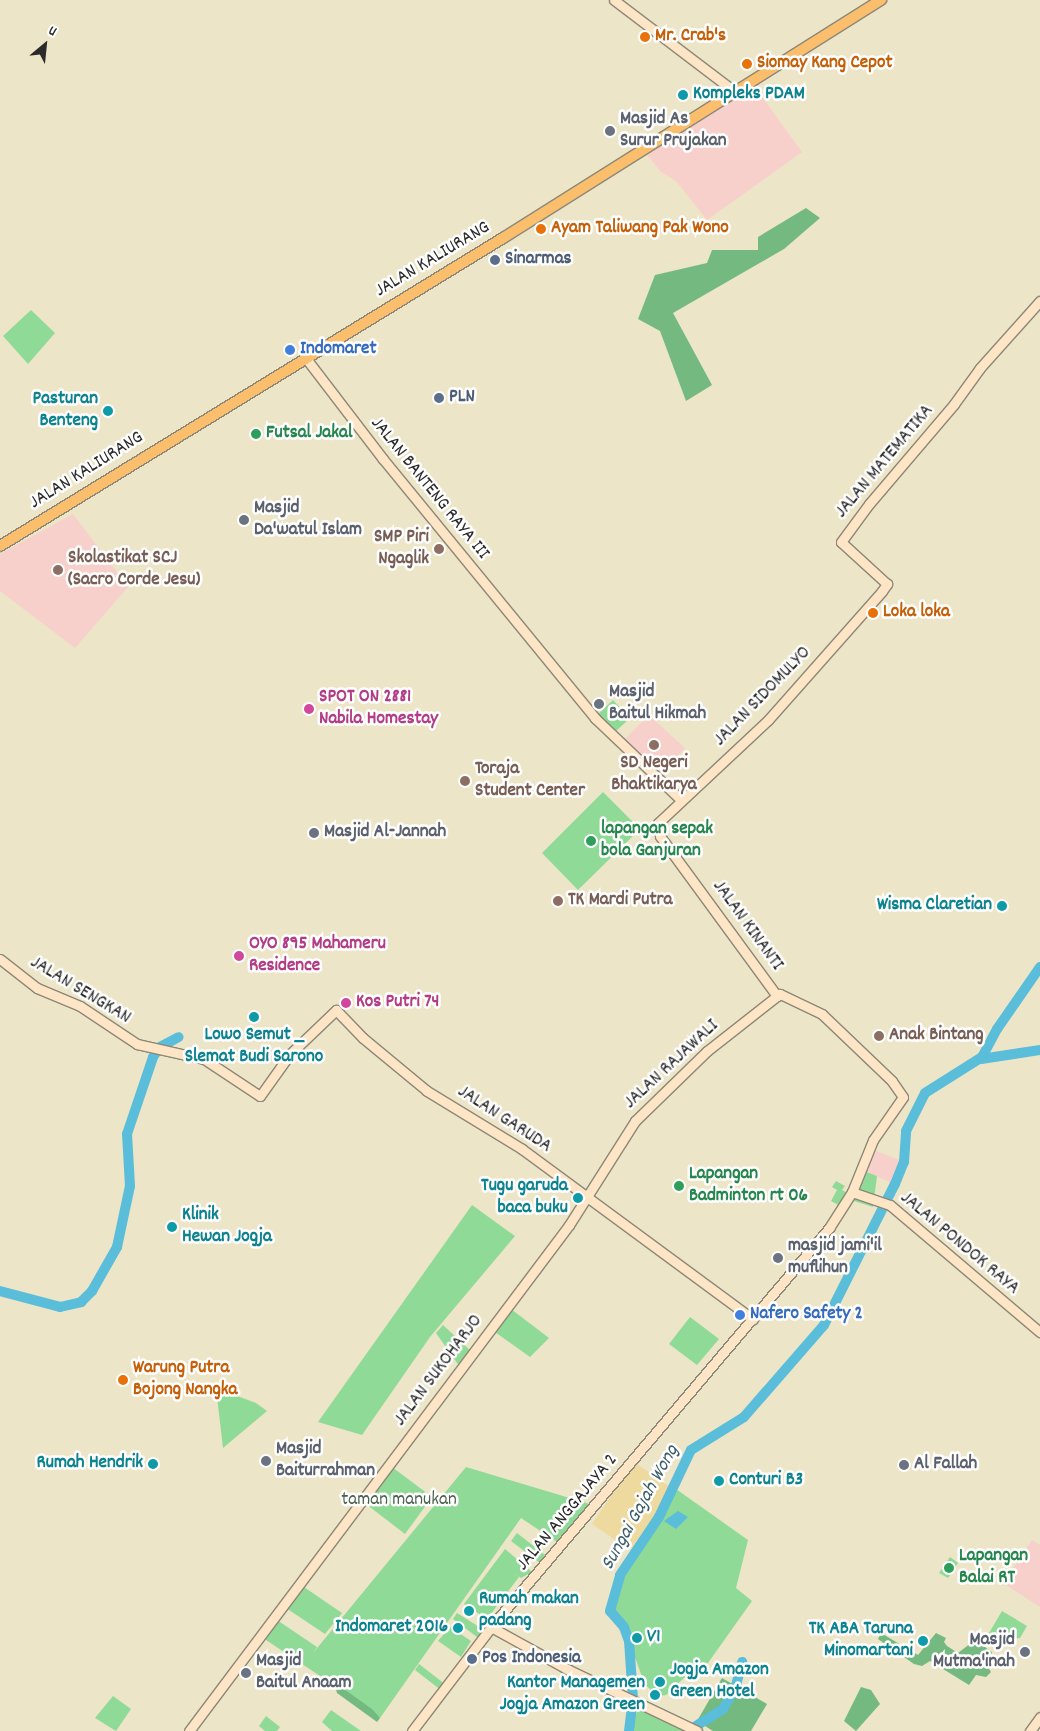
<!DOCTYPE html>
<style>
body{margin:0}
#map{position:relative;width:1040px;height:1731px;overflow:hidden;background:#ece5c7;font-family:Dekko,sans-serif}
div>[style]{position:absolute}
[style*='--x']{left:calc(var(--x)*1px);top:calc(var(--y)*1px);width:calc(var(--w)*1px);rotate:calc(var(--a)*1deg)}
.built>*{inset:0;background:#f7d0cc}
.green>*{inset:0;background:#90da97}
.forest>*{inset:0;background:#74ba80}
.sand>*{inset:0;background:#eeda9e}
.water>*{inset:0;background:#5abdd9}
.river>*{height:10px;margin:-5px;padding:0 5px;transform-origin:5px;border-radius:5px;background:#5abdd9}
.roads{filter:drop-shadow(1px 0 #8c8879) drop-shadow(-1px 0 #8c8879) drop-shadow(0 1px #8c8879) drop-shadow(0 -1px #8c8879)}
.secondary>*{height:9px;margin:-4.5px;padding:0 4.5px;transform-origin:4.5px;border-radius:4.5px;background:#fde5c5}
.primary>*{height:10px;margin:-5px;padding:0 5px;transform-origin:5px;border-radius:5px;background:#fabe6d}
.dots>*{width:14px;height:14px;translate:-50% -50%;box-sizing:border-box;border:2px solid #fff;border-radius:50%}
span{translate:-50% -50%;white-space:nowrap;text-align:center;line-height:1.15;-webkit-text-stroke:5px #fff;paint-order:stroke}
.food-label{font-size:19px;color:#c56008;font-weight:700}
.left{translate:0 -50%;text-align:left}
.culture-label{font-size:19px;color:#0d838f;font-weight:700}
.right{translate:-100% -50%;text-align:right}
.worship-label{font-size:19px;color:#5b616d;font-weight:700}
.street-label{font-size:19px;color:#2b2b2b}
.service-label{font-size:19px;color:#4e5e75;font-weight:700}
.shop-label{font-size:19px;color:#366cbe;font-weight:700}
.leisure-label{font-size:19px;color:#27864d;font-weight:700}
.education-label{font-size:19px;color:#785e54;font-weight:700}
.hotel-label{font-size:19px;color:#b23c85;font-weight:700}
.park-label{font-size:19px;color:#49604b}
.water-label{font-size:20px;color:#3b5e68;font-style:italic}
.north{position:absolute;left:20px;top:20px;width:50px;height:50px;-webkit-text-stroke:4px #fff;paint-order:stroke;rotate:28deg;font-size:14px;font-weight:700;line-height:20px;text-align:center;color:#2b2b2b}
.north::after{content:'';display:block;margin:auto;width:18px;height:22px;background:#2b2b2b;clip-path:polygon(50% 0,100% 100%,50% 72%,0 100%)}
</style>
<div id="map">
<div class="built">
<div style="clip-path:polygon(752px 83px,802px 152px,707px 220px,676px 181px,661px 172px,644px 151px)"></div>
<div style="clip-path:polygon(73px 514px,128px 587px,75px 648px,0 591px,0 554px)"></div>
<div style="clip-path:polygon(649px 715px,685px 748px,659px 776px,623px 741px)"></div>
<div style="clip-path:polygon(867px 1147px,904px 1162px,895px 1184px,858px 1169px)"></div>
<div style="clip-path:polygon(1032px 1540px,1040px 1545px,1040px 1607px,1003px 1583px)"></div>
</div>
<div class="green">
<div style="clip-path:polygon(31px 310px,55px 333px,28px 364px,3px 336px)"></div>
<div style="clip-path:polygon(613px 700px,630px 718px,614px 733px,597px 715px)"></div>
<div style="clip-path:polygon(603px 792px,640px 829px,578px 890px,542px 853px)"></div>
<div style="clip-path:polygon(858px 1169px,877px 1176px,873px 1207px,854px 1201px)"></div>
<div style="clip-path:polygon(836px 1181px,845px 1186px,842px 1190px,849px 1194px,842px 1207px,831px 1201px,837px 1190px,832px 1187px)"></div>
<div style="clip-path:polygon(472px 1205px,515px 1236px,430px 1337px,362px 1435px,318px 1422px)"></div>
<div style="clip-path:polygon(507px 1306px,549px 1338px,530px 1357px,492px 1330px)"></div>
<div style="clip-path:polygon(690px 1317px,719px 1339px,697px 1365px,669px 1344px)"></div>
<div style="clip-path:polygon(443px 1325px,474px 1354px,462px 1370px,436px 1333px)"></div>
<div style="clip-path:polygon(216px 1388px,256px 1403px,267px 1411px,223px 1448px)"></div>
<div style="clip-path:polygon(392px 1467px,432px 1497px,405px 1534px,366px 1504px)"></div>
<div style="clip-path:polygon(466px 1467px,593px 1505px,557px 1542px,521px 1518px,380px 1718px,334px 1682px,329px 1682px,260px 1636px,271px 1616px,317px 1647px,313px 1653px)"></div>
<div style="clip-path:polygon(676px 1489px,748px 1540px,736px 1588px,752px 1601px,708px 1663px,684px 1678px,666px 1695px,659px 1696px,645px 1685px,624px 1627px,610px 1611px,620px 1575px)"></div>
<div style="clip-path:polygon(517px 1533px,545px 1555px,540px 1563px,511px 1541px)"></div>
<div style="clip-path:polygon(505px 1549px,532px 1572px,521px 1578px,512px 1572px,519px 1577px,487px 1619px,464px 1604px)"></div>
<div style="clip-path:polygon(950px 1557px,958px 1563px,948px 1578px,939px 1573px)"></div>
<div style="clip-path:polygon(301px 1585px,342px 1613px,325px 1634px,283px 1606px)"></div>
<div style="clip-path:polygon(1002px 1611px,1027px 1626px,1020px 1638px,1001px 1640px,989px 1633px)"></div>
<div style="clip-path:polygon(457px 1613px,484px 1630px,481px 1640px,453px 1619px)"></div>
<div style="clip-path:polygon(450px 1627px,471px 1641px,461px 1657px,438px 1641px)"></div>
<div style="clip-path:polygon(419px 1664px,446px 1685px,442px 1691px,415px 1670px)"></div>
<div style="clip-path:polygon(113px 1696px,131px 1709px,116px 1731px,95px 1718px)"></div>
<div style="clip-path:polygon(639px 1706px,694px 1731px,630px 1731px)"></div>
<div style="clip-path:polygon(331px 1710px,361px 1731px,332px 1731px,322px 1722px)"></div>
<div style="clip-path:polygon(266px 1716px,280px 1727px,277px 1731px,265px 1731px,259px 1726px)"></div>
</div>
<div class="forest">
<div style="clip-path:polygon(806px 208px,820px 218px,784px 249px,673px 313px,712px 385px,686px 401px,660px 331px,638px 319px,655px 275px,707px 263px,712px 250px,758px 250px,758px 237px)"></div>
<div style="clip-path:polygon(881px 1633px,918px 1655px,936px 1633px,946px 1638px,944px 1642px,947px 1646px,958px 1653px,975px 1640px,992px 1652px,987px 1666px,991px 1672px,986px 1677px,976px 1675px,969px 1685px,930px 1661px,922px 1666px,914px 1664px,878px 1639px)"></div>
<div style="clip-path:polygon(722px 1678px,767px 1704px,751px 1731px,713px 1731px,697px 1721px)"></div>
<div style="clip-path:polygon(334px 1682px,372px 1709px,380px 1718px,377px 1722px,337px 1693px)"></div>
<div style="clip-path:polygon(861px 1687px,871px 1690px,880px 1704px,856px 1731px,844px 1721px)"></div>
</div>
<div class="sand">
<div style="clip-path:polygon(634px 1462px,673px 1489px,630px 1550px,592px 1524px)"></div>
</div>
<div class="water">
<div style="clip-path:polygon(678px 1511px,688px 1517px,676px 1529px,664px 1521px)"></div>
</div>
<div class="river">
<div style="--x:1040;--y:967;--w:75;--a:124.7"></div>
<div style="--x:997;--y:1029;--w:34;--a:118"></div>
<div style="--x:981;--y:1059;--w:60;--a:-8.7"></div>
<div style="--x:0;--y:1291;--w:62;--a:14.9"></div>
<div style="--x:60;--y:1307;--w:22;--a:-13"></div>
<div style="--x:81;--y:1302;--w:16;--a:-45"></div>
<div style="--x:92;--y:1291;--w:51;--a:-60.4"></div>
<div style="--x:117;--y:1247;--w:62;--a:-78"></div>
<div style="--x:130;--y:1186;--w:52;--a:-93.3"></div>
<div style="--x:127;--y:1134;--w:81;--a:-71.3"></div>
<div style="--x:153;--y:1057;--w:12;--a:-55"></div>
<div style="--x:160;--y:1047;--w:21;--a:-28"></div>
<div style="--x:696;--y:1726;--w:32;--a:-32"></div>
<div style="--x:723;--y:1709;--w:23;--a:-59"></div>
<div style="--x:735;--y:1689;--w:28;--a:-75"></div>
<div style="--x:629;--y:1731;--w:32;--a:-83"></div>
<div style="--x:633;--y:1699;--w:58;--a:-93.9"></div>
<div style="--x:629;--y:1641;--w:15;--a:-110"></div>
<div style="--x:624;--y:1627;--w:21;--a:-131"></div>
<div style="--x:610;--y:1611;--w:37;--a:-74"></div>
<div style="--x:620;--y:1575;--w:70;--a:-56.1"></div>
<div style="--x:659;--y:1517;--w:74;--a:-64.5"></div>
<div style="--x:691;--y:1450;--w:62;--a:-31.9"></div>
<div style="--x:744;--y:1417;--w:122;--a:-49"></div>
<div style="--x:824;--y:1325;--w:158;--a:-63.3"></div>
<div style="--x:895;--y:1184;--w:24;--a:-68"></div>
<div style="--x:904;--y:1162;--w:31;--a:-86"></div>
<div style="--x:906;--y:1131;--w:42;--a:-63.4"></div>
<div style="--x:925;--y:1093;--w:67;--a:-32.3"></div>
</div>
<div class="roads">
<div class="secondary">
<div style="--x:614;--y:0;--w:152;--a:37.2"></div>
<div style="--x:305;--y:357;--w:128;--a:52.6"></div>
<div style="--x:383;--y:459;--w:335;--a:50.7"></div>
<div style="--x:595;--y:718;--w:119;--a:43.6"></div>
<div style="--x:0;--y:959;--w:47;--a:38.1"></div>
<div style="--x:37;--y:988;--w:47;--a:22.7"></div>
<div style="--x:80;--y:1006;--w:69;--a:33.7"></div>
<div style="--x:137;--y:1044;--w:69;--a:12.6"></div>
<div style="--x:204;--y:1059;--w:67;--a:33.5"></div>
<div style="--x:260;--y:1096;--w:52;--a:-54.5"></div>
<div style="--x:290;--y:1054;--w:64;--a:-43.7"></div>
<div style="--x:336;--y:1010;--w:39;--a:46"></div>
<div style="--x:363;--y:1038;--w:83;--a:39.6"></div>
<div style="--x:427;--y:1091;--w:111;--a:31.4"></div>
<div style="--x:522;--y:1149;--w:287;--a:36.4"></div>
<div style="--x:777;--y:996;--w:198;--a:-126.2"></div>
<div style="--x:660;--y:836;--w:13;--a:-99"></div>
<div style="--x:658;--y:823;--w:151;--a:-43.1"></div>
<div style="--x:768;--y:720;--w:172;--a:-48.5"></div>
<div style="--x:882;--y:591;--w:9;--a:-54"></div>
<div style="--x:887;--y:584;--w:62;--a:-137.6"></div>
<div style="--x:841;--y:542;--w:47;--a:-53.6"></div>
<div style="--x:869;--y:504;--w:131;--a:-49.6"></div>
<div style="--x:954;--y:404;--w:44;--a:-54.2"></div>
<div style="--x:980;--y:368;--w:90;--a:-48.2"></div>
<div style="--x:852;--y:1192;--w:40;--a:18.9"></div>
<div style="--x:890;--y:1205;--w:197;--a:40.3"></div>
<div style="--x:491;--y:1627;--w:87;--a:28.9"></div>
<div style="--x:567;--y:1669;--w:144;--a:25.5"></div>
<div style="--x:189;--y:1731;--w:633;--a:-53.09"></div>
<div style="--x:569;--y:1225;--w:123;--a:-57.6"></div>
<div style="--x:635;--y:1121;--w:100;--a:-44.2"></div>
<div style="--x:707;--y:1051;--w:89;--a:-38.2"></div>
<div style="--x:412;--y:1731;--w:137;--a:-52.7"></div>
<div style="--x:495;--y:1622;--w:517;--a:-49.71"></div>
<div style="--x:829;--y:1228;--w:43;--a:-57.4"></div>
<div style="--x:852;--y:1192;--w:56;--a:-68"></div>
<div style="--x:873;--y:1140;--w:52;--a:-55.1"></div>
<div style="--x:903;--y:1097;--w:19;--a:-125"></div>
<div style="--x:892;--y:1081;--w:97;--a:-136.3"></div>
<div style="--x:822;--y:1014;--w:47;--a:-154.5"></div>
<div style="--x:780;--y:994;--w:4;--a:146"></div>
<div style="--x:1030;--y:1731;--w:17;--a:-54"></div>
</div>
<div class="primary">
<div style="--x:0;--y:546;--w:590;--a:-31.48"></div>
<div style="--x:503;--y:238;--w:447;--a:-32.2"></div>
</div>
</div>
<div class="dots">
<div style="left:645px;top:37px;background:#e8710a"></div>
<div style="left:747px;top:64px;background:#e8710a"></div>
<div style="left:683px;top:95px;background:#0f9aa8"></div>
<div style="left:610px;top:131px;background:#6b7280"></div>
<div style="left:541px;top:229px;background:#e8710a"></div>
<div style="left:495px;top:260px;background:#5c6f8a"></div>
<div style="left:290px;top:350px;background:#3f7fe0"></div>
<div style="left:439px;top:398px;background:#5c6f8a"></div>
<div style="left:108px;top:411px;background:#0f9aa8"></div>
<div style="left:256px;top:434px;background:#2e9e5b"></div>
<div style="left:244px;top:520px;background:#6b7280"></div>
<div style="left:439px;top:549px;background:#8d6e63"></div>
<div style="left:58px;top:570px;background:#8d6e63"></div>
<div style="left:873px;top:613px;background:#e8710a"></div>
<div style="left:599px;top:704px;background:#6b7280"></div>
<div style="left:309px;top:709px;background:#d1479c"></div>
<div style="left:654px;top:745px;background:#8d6e63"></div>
<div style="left:465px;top:781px;background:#8d6e63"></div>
<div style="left:314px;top:833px;background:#6b7280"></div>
<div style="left:591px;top:841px;background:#2e9e5b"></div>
<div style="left:558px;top:901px;background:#8d6e63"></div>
<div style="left:1002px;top:906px;background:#0f9aa8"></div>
<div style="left:239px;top:956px;background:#d1479c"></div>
<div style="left:346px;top:1003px;background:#d1479c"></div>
<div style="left:254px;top:1017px;background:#0f9aa8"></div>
<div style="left:879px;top:1036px;background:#8d6e63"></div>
<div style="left:679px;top:1186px;background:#2e9e5b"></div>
<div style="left:578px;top:1198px;background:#0f9aa8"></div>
<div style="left:172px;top:1227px;background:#0f9aa8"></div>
<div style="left:778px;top:1258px;background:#6b7280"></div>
<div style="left:740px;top:1315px;background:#3f7fe0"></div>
<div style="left:123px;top:1380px;background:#e8710a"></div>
<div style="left:266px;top:1461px;background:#6b7280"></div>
<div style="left:153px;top:1464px;background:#0f9aa8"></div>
<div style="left:904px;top:1465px;background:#6b7280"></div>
<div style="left:719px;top:1481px;background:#0f9aa8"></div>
<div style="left:949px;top:1568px;background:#2e9e5b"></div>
<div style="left:469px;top:1611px;background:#0f9aa8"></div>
<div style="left:458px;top:1628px;background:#0f9aa8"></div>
<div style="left:637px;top:1638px;background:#0f9aa8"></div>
<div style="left:923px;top:1641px;background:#0f9aa8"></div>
<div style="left:1025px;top:1652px;background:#6b7280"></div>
<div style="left:472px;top:1659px;background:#5c6f8a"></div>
<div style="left:246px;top:1673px;background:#6b7280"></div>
<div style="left:660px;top:1682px;background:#0f9aa8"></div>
<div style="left:655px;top:1695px;background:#0f9aa8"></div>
</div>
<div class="food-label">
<span class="left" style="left:655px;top:37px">Mr. Crab's</span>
<span class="left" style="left:757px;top:64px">Siomay Kang Cepot</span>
<span class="left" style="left:551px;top:229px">Ayam Taliwang Pak Wono</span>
<span class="left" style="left:883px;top:613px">Loka loka</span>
<span class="left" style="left:133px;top:1380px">Warung Putra<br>Bojong Nangka</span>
</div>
<div class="culture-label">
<span class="left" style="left:693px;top:95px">Kompleks PDAM</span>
<span class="right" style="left:98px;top:411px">Pasturan<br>Benteng</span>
<span class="right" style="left:992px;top:906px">Wisma Claretian</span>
<span style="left:254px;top:1047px">Lowo Semut _<br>Slemat Budi Sarono</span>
<span class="right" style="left:568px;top:1198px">Tugu garuda<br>baca buku</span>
<span class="left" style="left:182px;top:1227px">Klinik<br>Hewan Jogja</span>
<span class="right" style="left:143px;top:1464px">Rumah Hendrik</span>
<span class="left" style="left:729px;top:1481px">Conturi B3</span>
<span class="left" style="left:479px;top:1611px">Rumah makan<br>padang</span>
<span class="right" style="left:448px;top:1628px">Indomaret 2016</span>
<span class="right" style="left:913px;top:1641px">TK ABA Taruna<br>Minomartani</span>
<span class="left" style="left:647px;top:1638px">V1</span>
<span class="left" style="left:670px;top:1682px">Jogja Amazon<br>Green Hotel</span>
<span class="right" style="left:645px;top:1695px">Kantor Managemen<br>Jogja Amazon Green</span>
</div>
<div class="worship-label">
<span class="left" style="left:620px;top:131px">Masjid As<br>Surur Prujakan</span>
<span class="left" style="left:254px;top:520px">Masjid<br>Da'watul Islam</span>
<span class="left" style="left:609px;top:704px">Masjid<br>Baitul Hikmah</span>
<span class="left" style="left:324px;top:833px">Masjid Al-Jannah</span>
<span class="left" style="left:788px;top:1258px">masjid jami'il<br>muflihun</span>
<span class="left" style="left:276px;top:1461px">Masjid<br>Baiturrahman</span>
<span class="left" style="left:914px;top:1465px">Al Fallah</span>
<span class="right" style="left:1015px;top:1652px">Masjid<br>Mutma'inah</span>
<span class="left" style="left:256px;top:1673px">Masjid<br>Baitul Anaam</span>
</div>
<div class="street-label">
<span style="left:433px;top:260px;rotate:-31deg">JALAN KALIURANG</span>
<span style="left:885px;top:462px;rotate:-50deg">JALAN MATEMATIKA</span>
<span style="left:87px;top:471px;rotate:-32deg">JALAN KALIURANG</span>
<span style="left:429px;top:489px;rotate:51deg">JALAN BANTENG RAYA III</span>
<span style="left:763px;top:697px;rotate:-46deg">JALAN SIDOMULYO</span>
<span style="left:747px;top:926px;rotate:54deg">JALAN KINANTI</span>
<span style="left:80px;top:991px;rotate:31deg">JALAN SENGKAN</span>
<span style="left:672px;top:1065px;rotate:-43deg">JALAN RAJAWALI</span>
<span style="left:504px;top:1120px;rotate:33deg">JALAN GARUDA</span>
<span style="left:959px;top:1244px;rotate:40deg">JALAN PONDOK RAYA</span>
<span style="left:439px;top:1371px;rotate:-53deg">JALAN SUKOHARJO</span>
<span style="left:568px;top:1513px;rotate:-50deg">JALAN ANGGAJAYA 2</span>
</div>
<div class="service-label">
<span class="left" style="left:505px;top:260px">Sinarmas</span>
<span class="left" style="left:449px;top:398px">PLN</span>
<span class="left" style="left:482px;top:1659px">Pos Indonesia</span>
</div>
<div class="shop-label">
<span class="left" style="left:300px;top:350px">Indomaret</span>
<span class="left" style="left:750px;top:1315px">Nafero Safety 2</span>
</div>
<div class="leisure-label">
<span class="left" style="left:266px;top:434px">Futsal Jakal</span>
<span class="left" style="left:601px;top:841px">lapangan sepak<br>bola Ganjuran</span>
<span class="left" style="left:689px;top:1186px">Lapangan<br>Badminton rt 06</span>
<span class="left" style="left:959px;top:1568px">Lapangan<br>Balai RT</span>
</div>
<div class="education-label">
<span class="right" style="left:429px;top:549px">SMP Piri<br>Ngaglik</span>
<span class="left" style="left:68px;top:570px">Skolastikat SCJ<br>(Sacro Corde Jesu)</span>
<span style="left:654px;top:775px">SD Negeri<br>Bhaktikarya</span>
<span class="left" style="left:475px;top:781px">Toraja<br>Student Center</span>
<span class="left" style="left:568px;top:901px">TK Mardi Putra</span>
<span class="left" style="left:889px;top:1036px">Anak Bintang</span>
</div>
<div class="hotel-label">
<span class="left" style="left:319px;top:709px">SPOT ON 2881<br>Nabila Homestay</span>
<span class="left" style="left:249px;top:956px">OYO 895 Mahameru<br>Residence</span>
<span class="left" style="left:356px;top:1003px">Kos Putri 74</span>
</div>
<div class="park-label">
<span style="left:399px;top:1501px">taman manukan</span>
</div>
<div class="water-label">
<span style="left:641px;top:1508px;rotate:-61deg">Sungai Gajah Wong</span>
</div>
<div class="north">U</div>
</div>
